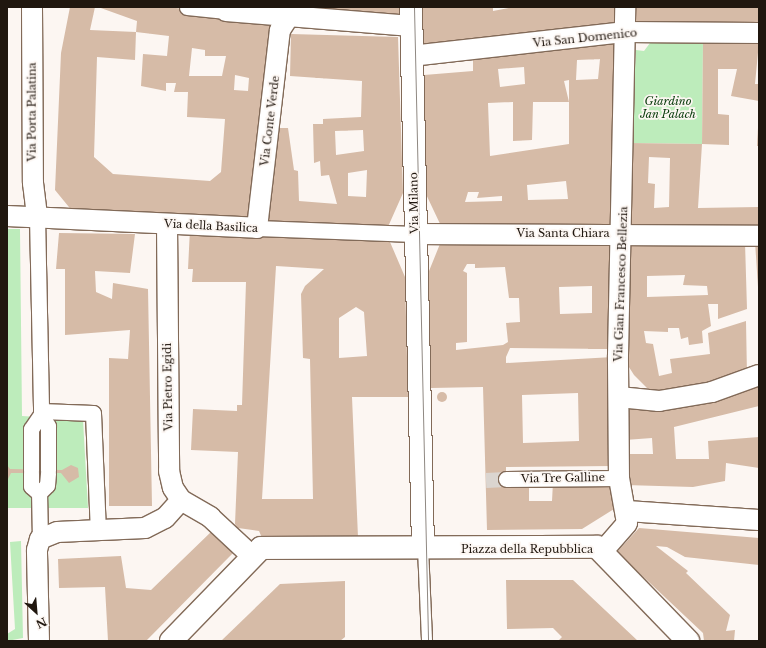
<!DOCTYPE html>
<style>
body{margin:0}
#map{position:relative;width:766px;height:648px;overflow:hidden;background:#fcf6f2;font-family:"Libre Baskerville",serif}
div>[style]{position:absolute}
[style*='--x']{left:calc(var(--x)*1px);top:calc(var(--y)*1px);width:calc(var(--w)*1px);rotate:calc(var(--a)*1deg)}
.green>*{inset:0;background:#bdecbb}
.building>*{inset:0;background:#d6bba7}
.round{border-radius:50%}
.pedestrian-tunnel>*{height:15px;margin-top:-7.5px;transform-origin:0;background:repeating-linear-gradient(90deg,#dbd5d0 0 15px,transparent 0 23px)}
.roads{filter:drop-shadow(1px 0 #826a58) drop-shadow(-1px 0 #826a58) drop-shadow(0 1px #826a58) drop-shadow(0 -1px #826a58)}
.service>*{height:10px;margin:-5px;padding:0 5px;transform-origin:5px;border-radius:5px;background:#fff}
.pedestrian>*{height:15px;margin:-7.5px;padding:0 7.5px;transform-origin:7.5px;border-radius:7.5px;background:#fff}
.minor>*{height:20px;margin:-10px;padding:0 10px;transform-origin:10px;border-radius:10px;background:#fff}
.tertiary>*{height:22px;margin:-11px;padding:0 11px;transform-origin:11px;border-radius:11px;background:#fff}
.tram>*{height:1px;margin:-0.5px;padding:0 0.5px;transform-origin:0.5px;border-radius:0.5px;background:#8f8882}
span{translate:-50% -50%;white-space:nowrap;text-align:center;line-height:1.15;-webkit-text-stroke:3.5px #fcf6f2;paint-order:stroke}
.street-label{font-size:11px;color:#20170f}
.park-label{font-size:11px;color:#063a09;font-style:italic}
.frame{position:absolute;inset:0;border:8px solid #20170f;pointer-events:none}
.north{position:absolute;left:16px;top:592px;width:40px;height:40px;-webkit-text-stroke:3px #fcf6f2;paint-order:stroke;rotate:154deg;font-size:11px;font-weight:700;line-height:16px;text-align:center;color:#20170f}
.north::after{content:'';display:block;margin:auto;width:14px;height:18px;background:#20170f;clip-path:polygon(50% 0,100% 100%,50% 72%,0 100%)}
</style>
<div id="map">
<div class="green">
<div style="clip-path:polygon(703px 42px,702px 144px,631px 143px,636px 50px,644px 51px,650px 43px)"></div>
<div style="clip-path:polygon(7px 229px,20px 229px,22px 416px,83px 420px,88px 508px,7px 508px)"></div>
<div style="clip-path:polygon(21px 541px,23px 638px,7px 641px,7px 634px,15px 629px,10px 542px)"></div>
</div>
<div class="building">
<div style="clip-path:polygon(evenodd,70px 7px,95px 7px,90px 30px,136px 32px,135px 60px,97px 57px,94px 157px,113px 174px,210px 181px,221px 172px,225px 119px,187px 117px,188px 92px,174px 92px,176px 83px,166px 83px,166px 91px,141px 86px,143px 54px,167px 56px,169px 36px,136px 32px,137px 21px,98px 7px,168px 7px,272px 20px,250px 220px,73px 212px,55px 190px,61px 53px,70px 7px,192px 48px,205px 50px,205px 56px,226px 56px,222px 76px,189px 76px,192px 48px,70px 7px,235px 75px,249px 78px,248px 91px,234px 90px,235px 75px)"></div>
<div style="clip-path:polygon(333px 7px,399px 7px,399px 15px,332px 13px)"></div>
<div style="clip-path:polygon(421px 7px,493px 7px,493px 11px,514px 7px,620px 7px,621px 24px,423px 45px)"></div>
<div style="clip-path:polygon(630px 7px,759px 7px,759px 26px,630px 24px)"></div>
<div style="clip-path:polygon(evenodd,291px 34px,398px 37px,403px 193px,387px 229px,266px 224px,275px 128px,288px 128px,294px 170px,298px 171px,299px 201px,337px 204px,329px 175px,321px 176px,320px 161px,314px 163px,313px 124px,323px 124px,323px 119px,361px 117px,362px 81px,290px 76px,291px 34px,363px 130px,364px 151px,336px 155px,335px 131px,363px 130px,291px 34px,367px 170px,366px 197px,348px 196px,348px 173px,367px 170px)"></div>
<div style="clip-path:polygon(evenodd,620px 38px,615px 227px,442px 228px,424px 190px,424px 75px,473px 71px,473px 56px,620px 38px,600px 59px,598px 79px,576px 80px,577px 60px,600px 59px,620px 38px,524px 67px,525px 84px,500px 87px,498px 69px,524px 67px,620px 38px,569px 80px,569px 144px,490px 156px,488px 103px,513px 102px,513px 141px,532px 140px,533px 102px,569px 102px,564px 81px,569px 80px,620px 38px,566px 181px,568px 199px,528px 200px,527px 185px,566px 181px,620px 38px,468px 192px,479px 192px,477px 198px,502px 196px,502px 201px,465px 202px,468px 192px)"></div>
<div style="clip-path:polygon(703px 42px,759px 42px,755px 84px,759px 84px,759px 101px,731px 96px,737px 69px,718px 69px,718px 114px,729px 115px,729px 145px,702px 144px)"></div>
<div style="clip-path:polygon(758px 128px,759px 128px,759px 146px,757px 146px)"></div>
<div style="clip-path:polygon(evenodd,631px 143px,702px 144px,698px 208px,759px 207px,759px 227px,627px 229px,631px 143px,649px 157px,670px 158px,669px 207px,654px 208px,655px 184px,648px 183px,649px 157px)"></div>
<div style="clip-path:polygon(evenodd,190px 229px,390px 242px,405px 277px,408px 397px,352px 397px,358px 537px,263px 540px,259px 531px,238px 528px,235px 524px,238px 452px,191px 450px,193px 409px,237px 411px,237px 405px,242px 405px,246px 282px,192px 282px,193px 269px,188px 269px,190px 229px,276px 266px,324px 269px,305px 286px,301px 294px,303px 358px,310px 359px,313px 499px,262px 499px,276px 266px,190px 229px,356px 307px,364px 312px,367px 356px,339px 358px,339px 318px,356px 307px)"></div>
<div style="clip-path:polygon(59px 233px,135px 234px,130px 273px,95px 271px,96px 292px,112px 299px,113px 283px,148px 289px,152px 506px,109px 506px,109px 358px,128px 359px,130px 330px,65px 335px,65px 269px,56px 269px)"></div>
<div style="clip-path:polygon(evenodd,615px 238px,613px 349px,510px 348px,506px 357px,506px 363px,613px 357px,613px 466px,506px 467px,506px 486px,529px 486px,529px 501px,552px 501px,553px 482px,614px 482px,614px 509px,582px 529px,487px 530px,483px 387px,431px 388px,427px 276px,442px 239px,615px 238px,467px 264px,475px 264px,475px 268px,505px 267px,509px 298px,519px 298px,520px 322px,506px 323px,508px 342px,503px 345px,456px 350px,456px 343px,467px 342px,467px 273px,463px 271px,467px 264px,615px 238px,592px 286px,592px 313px,560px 314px,559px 287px,592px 286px,615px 238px,578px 393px,579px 441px,523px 443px,522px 395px,578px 393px)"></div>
<div style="clip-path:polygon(evenodd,627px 240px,745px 242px,747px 309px,718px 319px,718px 304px,708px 304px,711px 326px,702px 331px,703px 343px,689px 345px,688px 337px,681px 339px,679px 328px,668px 328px,668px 332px,644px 331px,646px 343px,653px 344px,659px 376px,672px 373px,670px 359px,710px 354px,708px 333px,746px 321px,747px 376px,657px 398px,634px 375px,622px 356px,627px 240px,685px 275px,683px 285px,707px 286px,708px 295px,647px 297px,647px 276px,685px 275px)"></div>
<div style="clip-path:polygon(755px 241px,759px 241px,759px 287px,758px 287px)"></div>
<div style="clip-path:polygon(759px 381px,759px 406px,674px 427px,676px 459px,709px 459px,708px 441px,759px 437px,759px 468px,726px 463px,725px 481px,693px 487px,625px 485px,625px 454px,653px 454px,652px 438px,625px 440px,624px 405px)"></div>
<div class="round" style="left:437px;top:392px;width:10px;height:10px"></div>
<div style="clip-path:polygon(7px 465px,10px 469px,62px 470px,71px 465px,78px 468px,79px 477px,69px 483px,61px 473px,11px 473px,7px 481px)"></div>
<div style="clip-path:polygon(639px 528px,759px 538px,759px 565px,685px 557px,667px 547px,656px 546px,688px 571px,686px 573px,730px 615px,726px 631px,735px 630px,734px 641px,704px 641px,703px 633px,617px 552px)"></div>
<div style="clip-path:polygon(212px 531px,233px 553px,146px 641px,108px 641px,105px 587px,59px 588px,58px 559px,121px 556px,126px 588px,151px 590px)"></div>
<div style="clip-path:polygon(506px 580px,573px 580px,638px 641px,558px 641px,562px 637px,553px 628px,507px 629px)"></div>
<div style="clip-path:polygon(345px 581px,345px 637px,340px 641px,221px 641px,280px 584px)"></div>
</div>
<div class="pedestrian-tunnel">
<div style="--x:486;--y:480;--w:20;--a:-3"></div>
</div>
<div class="roads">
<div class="service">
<div style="--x:423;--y:548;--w:93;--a:87.5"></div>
</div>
<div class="pedestrian">
<div style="--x:187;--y:7;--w:39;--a:6"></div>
<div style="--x:37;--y:216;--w:198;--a:88.8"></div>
<div style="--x:41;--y:414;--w:14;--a:60"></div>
<div style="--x:48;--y:426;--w:44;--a:90"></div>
<div style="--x:257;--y:228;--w:157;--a:2.2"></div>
<div style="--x:41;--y:411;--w:52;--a:2.2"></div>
<div style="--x:93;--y:413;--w:117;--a:87.6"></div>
<div style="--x:31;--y:470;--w:41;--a:-90"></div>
<div style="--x:31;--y:429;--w:18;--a:-56"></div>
<div style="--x:31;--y:473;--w:13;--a:90"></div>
<div style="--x:31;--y:486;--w:11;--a:41"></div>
<div style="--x:506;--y:479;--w:113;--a:-0.5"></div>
<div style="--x:40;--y:539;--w:46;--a:-91.2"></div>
<div style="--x:39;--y:493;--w:11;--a:-45"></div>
<div style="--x:47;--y:485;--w:12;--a:-85"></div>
</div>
<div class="minor">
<div style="--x:32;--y:7;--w:176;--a:89.7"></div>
<div style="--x:33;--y:183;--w:33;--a:83"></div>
<div style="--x:226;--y:11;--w:186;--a:4.6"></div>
<div style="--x:411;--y:56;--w:216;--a:-6.4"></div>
<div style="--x:626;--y:32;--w:133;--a:0.4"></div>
<div style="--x:7;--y:216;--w:250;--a:2.7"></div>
<div style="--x:257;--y:228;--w:199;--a:-83.4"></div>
<div style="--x:280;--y:30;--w:17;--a:-57"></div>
<div style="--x:167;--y:224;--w:247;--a:89.5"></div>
<div style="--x:169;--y:471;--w:17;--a:77"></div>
<div style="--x:173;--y:488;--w:14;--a:56"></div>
<div style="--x:181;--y:500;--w:34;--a:30"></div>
<div style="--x:210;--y:517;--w:57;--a:42.9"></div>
<div style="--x:414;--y:234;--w:345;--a:0.3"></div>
<div style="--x:619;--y:397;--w:40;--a:5.7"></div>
<div style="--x:659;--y:401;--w:54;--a:-9.6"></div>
<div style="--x:712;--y:392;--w:50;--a:-19.9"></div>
<div style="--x:627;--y:511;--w:132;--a:3.9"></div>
<div style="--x:602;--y:552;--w:38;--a:-49"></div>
<div style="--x:627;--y:523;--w:46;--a:-100.1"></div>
<div style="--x:619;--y:478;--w:123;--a:-90.5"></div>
<div style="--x:618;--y:355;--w:348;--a:-88.8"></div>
<div style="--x:39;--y:641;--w:91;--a:-91.3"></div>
<div style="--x:37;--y:550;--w:11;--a:-75"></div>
<div style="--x:40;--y:539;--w:18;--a:-22"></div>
<div style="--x:57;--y:532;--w:88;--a:-2.6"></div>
<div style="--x:145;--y:528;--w:22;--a:-27"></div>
<div style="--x:165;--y:518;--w:24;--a:-48"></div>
</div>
<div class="tertiary">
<div style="--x:411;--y:7;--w:541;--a:88.73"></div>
<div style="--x:171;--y:641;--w:129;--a:-45.9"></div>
<div style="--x:261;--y:548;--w:336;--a:-0.2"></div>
<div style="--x:597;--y:547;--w:131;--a:45.9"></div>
</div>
</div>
<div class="tram">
<div style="--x:414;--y:7;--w:634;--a:88.73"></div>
</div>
<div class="street-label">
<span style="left:585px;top:38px;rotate:-6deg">Via San Domenico</span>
<span style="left:32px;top:112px;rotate:-90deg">Via Porta Palatina</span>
<span style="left:270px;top:121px;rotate:-83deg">Via Conte Verde</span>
<span style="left:414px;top:203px;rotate:-91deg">Via Milano</span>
<span style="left:211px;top:226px;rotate:3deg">Via della Basilica</span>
<span style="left:563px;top:233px">Via Santa Chiara</span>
<span style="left:621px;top:284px;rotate:-88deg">Via Gian Francesco Bellezia</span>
<span style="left:168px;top:387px;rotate:-91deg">Via Pietro Egidi</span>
<span style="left:563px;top:478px;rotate:-1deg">Via Tre Galline</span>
<span style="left:527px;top:549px">Piazza della Repubblica</span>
</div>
<div class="park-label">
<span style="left:668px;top:108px">Giardino<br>Jan Palach</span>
</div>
<div class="frame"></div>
<div class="north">N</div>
</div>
